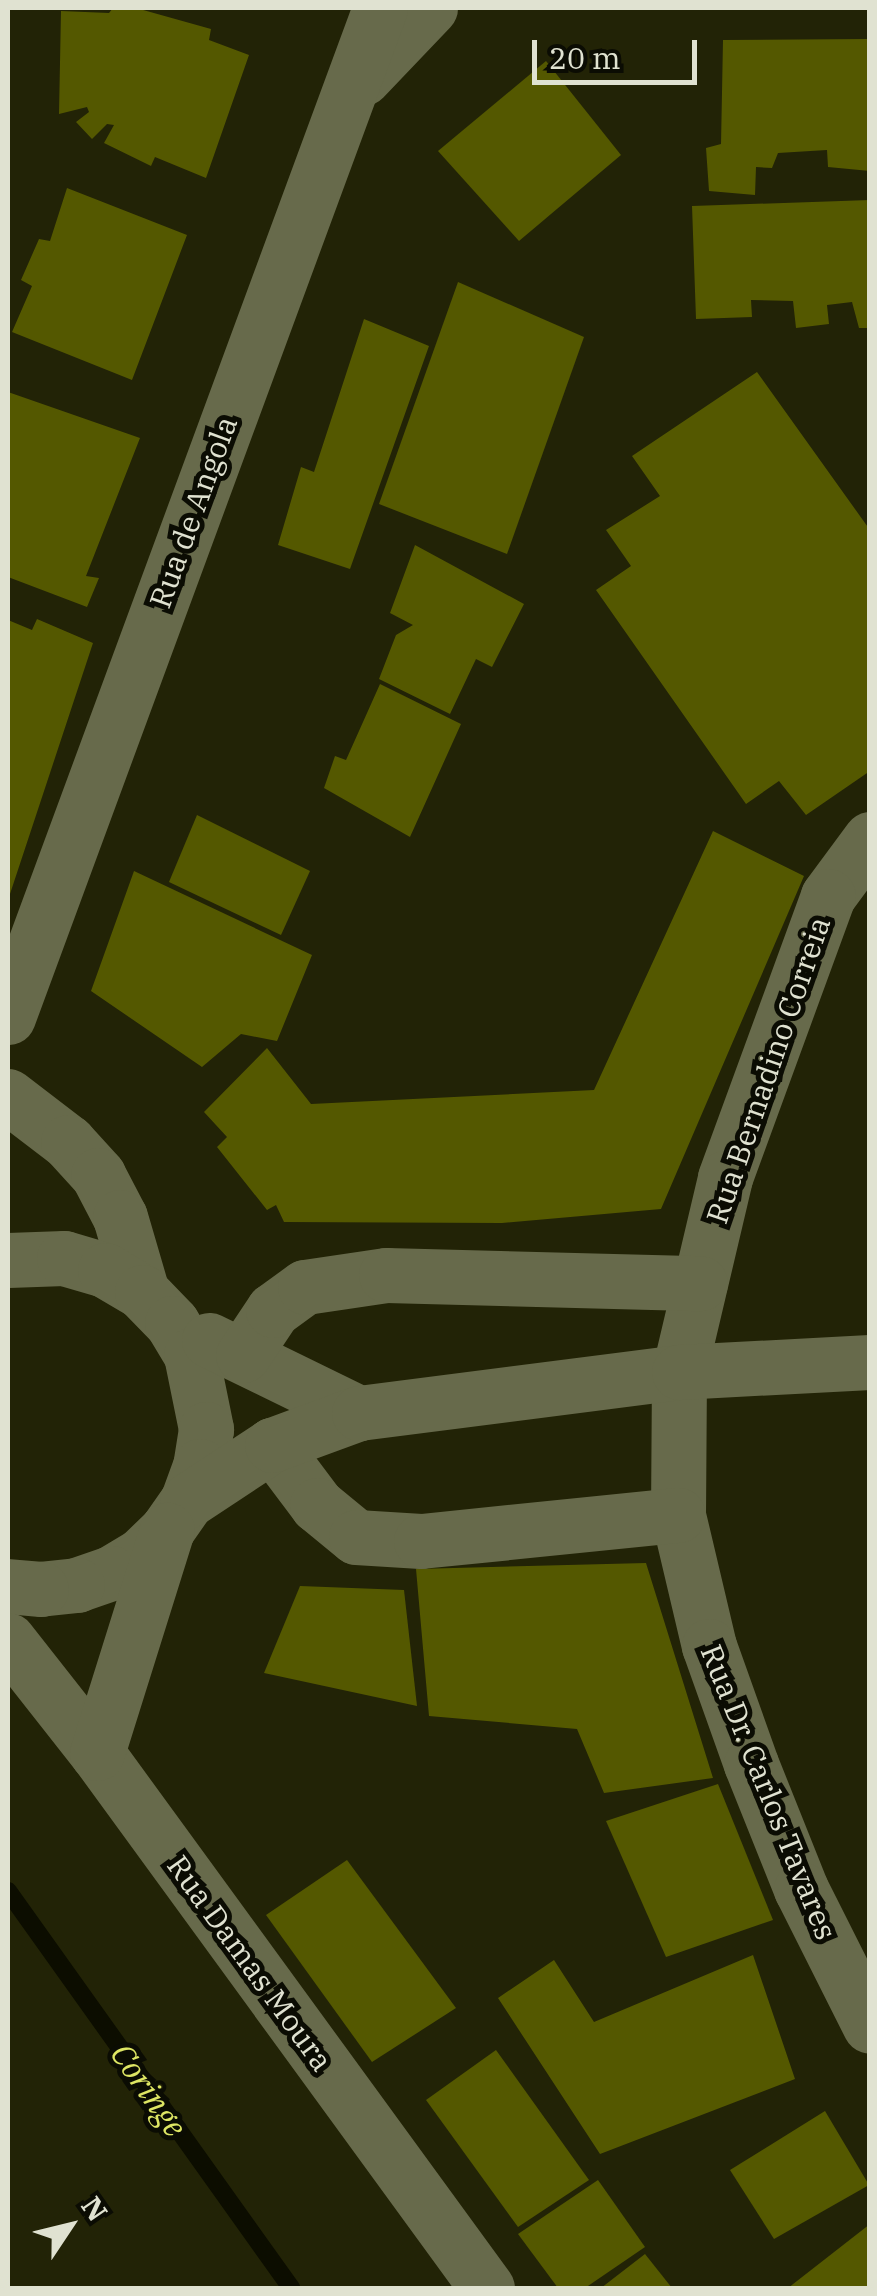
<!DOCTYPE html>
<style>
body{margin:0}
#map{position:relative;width:877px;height:2296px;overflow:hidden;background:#222306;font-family:"IBM Plex Serif",serif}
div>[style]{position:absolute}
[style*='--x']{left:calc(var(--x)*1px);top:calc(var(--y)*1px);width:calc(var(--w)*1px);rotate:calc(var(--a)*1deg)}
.stream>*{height:18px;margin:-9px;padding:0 9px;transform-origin:9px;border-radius:9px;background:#0c0d00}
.building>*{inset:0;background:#545800}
.minor>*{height:55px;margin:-27.5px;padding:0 27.5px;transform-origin:27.5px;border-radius:27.5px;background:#676a4b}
span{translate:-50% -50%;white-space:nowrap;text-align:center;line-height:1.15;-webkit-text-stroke:10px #0b0c03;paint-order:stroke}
.street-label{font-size:30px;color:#e0e2d1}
.water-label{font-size:32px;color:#dee664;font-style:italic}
.frame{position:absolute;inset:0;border:10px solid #e0e2d1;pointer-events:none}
.north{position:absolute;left:20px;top:2176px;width:100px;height:100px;-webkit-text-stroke:8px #0b0c03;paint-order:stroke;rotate:55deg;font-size:28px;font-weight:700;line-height:40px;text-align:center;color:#e0e2d1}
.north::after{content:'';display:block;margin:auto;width:35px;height:45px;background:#e0e2d1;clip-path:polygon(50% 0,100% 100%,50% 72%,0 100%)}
.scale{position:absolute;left:532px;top:40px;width:165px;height:45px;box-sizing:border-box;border:5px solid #e0e2d1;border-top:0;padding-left:12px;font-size:30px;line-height:35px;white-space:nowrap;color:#e0e2d1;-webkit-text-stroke:8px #0b0c03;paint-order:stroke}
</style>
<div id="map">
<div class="stream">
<div style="--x:8;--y:1891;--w:488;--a:54.5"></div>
</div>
<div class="building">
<div style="clip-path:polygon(113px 8px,136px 8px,211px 29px,209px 40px,249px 55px,206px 178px,155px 157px,151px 166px,104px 143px,114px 125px,107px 124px,92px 139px,76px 122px,89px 112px,87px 107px,59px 114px,61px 11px,109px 13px)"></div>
<div style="clip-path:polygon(870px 39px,870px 171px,828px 167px,827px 150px,778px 153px,772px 168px,756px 167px,755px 195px,709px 191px,706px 148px,721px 144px,723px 40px)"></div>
<div style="clip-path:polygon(546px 61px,621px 155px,519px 241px,438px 151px)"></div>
<div style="clip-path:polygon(67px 188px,187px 235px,132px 380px,12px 332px,32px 286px,21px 280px,39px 239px,50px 241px)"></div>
<div style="clip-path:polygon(870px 200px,870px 328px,859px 328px,852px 302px,827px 305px,829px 324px,796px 328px,793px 301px,751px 300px,752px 317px,696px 319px,692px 206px)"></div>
<div style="clip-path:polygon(458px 282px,584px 337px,507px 554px,379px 504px)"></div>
<div style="clip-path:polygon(364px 319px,429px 346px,350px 569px,278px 545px,301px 467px,314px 472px)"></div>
<div style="clip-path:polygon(757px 372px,870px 530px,870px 771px,806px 815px,779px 781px,746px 804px,596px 590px,631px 566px,606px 530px,660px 496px,632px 456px)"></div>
<div style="clip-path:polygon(8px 392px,140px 438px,86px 576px,99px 578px,87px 607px,8px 577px)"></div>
<div style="clip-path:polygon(415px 545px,524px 604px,492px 667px,476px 659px,450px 714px,379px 679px,396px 635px,413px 625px,390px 613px)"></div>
<div style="clip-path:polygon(37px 619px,93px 643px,8px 900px,8px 620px,32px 630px)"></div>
<div style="clip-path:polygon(380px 684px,461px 724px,410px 837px,324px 788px,335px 756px,346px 760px)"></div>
<div style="clip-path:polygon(197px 815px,310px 871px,281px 935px,169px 882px)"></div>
<div style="clip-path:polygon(713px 831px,804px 876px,661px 1209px,502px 1223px,284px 1222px,276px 1205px,267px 1210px,217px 1147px,227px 1137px,204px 1112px,267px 1048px,311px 1104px,594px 1090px)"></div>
<div style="clip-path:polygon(134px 871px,312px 955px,277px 1041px,241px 1034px,202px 1067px,91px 991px)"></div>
<div style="clip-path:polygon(646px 1563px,713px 1778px,604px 1793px,577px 1729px,429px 1716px,416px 1569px)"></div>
<div style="clip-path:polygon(300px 1586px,404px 1590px,417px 1706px,264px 1673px)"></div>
<div style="clip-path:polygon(718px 1784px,773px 1920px,666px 1957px,606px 1821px)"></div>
<div style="clip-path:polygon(347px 1860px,456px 2008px,372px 2062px,266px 1915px)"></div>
<div style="clip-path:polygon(753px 1955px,795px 2079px,600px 2154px,498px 1998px,554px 1960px,594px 2022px)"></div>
<div style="clip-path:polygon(496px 2050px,589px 2180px,518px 2227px,426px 2100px)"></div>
<div style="clip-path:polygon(825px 2111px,869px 2185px,774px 2239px,730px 2170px)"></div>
<div style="clip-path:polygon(598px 2180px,645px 2247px,585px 2288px,558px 2288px,518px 2234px)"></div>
<div style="clip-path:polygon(870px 2224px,870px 2288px,788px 2288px)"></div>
<div style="clip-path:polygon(645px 2254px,672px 2288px,601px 2288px)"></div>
</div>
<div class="minor">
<div style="--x:363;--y:78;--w:97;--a:-46.3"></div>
<div style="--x:870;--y:839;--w:71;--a:126.4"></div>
<div style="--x:828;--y:896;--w:300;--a:110.1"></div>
<div style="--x:725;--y:1178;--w:199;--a:103.3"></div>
<div style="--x:679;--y:1372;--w:143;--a:90.4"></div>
<div style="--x:678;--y:1515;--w:135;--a:76.7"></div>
<div style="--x:709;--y:1646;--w:125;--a:70.4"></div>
<div style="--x:751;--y:1764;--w:135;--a:68.2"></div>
<div style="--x:801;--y:1889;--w:153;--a:63.3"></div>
<div style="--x:8;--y:1017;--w:1075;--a:-69.76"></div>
<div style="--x:8;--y:1096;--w:76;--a:37.5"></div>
<div style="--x:68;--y:1142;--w:45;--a:47.7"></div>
<div style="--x:98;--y:1175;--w:47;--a:62.4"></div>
<div style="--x:120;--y:1217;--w:78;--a:73.7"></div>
<div style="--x:8;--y:1260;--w:56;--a:-2"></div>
<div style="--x:64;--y:1258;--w:43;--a:16.3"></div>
<div style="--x:105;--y:1270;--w:43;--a:30.7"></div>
<div style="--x:142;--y:1292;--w:43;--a:45.9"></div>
<div style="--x:172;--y:1323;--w:37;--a:59"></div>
<div style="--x:191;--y:1355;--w:76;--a:78.5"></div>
<div style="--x:206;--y:1429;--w:37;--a:99"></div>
<div style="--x:200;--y:1466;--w:37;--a:110"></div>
<div style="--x:187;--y:1501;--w:35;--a:125"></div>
<div style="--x:167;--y:1530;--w:36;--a:136"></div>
<div style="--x:141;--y:1555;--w:35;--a:149"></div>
<div style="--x:111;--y:1573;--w:36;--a:161"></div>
<div style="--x:77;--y:1585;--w:36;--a:174"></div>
<div style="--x:41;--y:1589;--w:33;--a:-175"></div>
<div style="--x:209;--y:1340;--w:167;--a:26"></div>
<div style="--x:243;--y:1355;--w:54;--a:-56.3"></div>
<div style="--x:273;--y:1310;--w:39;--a:-36"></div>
<div style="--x:305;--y:1287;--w:82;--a:-8.4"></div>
<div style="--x:386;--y:1275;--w:314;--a:1.5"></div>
<div style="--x:272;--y:1445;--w:75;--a:53.1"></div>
<div style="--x:317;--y:1505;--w:50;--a:39.4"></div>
<div style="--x:356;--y:1537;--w:65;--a:3.5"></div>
<div style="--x:421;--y:1541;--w:258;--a:-5.8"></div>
<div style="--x:187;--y:1501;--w:102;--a:-33.4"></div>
<div style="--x:272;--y:1445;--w:93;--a:-20.2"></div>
<div style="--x:359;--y:1413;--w:323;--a:-7.3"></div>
<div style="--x:679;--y:1372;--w:191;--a:-3"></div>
<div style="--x:8;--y:1640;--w:144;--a:51.8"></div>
<div style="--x:97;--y:1753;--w:662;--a:53.91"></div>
<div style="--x:97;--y:1753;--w:234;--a:-72.6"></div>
</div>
<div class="street-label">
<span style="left:193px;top:512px;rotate:-70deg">Rua de Angola</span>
<span style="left:768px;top:1070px;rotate:-71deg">Rua Bernadino Correia</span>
<span style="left:769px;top:1792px;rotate:68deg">Rua Dr. Carlos Tavares</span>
<span style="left:250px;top:1963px;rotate:54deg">Rua Damas Moura</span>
</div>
<div class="water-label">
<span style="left:149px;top:2090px;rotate:55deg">Coringe</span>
</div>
<div class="frame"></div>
<div class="north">N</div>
<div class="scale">20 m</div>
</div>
